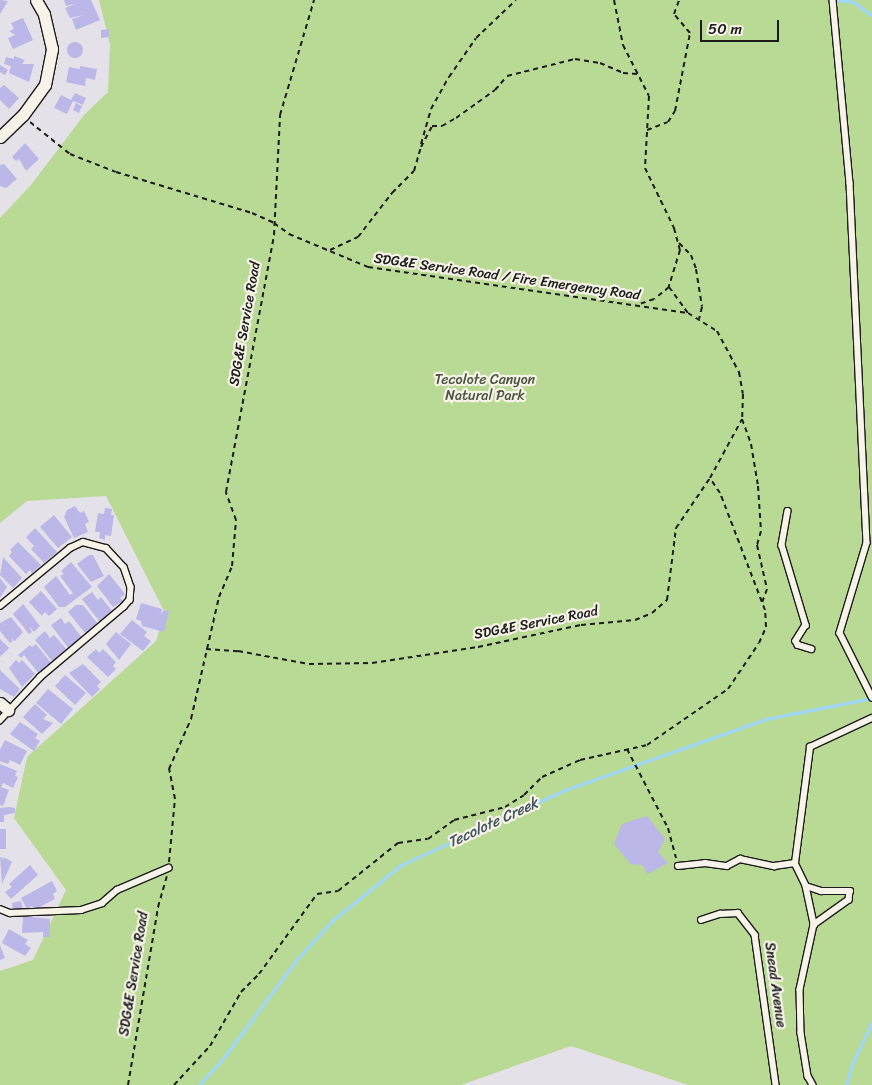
<!DOCTYPE html>
<style>
body{margin:0}
#map{position:relative;width:872px;height:1085px;overflow:hidden;background:#e5e1e8;font-family:Sriracha,sans-serif}
div>[style]{position:absolute}
[style*='--x']{left:calc(var(--x)*1px);top:calc(var(--y)*1px);width:calc(var(--w)*1px);rotate:calc(var(--a)*1deg)}
.green>*{inset:0;background:#b8da94}
.stream>*{height:3px;margin:-1.5px;padding:0 1.5px;transform-origin:1.5px;border-radius:1.5px;background:#9dd7fe}
.building>*{inset:0;background:#bbb7e9}
.round{border-radius:50%}
.path>*{height:2px;margin-top:-1px;transform-origin:0;background:repeating-linear-gradient(90deg,#1c1c1c 0 5px,transparent 0 9px)}
.roads{filter:drop-shadow(1px 0 #1c1c1c) drop-shadow(-1px 0 #1c1c1c) drop-shadow(0 1px #1c1c1c) drop-shadow(0 -1px #1c1c1c)}
.lane>*{height:5.5px;margin:-2.75px;padding:0 2.75px;transform-origin:2.75px;border-radius:2.75px;background:#f7f3e8}
.street>*{height:11px;margin:-5.5px;padding:0 5.5px;transform-origin:5.5px;border-radius:5.5px;background:#f7f3e8}
span{translate:-50% -50%;white-space:nowrap;text-align:center;line-height:1.15;-webkit-text-stroke:4.5px #f7f3e8;paint-order:stroke}
.street-label{font-size:14px;color:#1c1c1c}
.park-label{font-size:14px;color:#4b5540}
.water-label{font-size:15px;color:#435460;font-style:italic}
.scale{position:absolute;left:700px;top:20px;width:79px;height:22px;box-sizing:border-box;border:2px solid #1c1c1c;border-top:0;padding-left:6px;font-size:15px;line-height:18px;white-space:nowrap;color:#1c1c1c;-webkit-text-stroke:4px #f7f3e8;paint-order:stroke}
</style>
<div id="map">
<div class="green">
<div style="clip-path:polygon(99px 0,872px 0,872px 1085px,688px 1085px,571px 1046px,461px 1085px,0 1085px,0 971px,33px 960px,66px 890px,14px 818px,27px 757px,156px 641px,165px 613px,106px 496px,27px 501px,0 523px,0 218px,31px 185px,84px 115px,108px 92px,110px 44px)"></div>
</div>
<div class="stream">
<div style="--x:838;--y:0;--w:16;--a:7"></div>
<div style="--x:854;--y:2;--w:23;--a:38"></div>
<div style="--x:199;--y:1085;--w:39;--a:-48"></div>
<div style="--x:225;--y:1056;--w:121;--a:-53.4"></div>
<div style="--x:297;--y:959;--w:53;--a:-47.3"></div>
<div style="--x:333;--y:920;--w:87;--a:-39"></div>
<div style="--x:401;--y:865;--w:180;--a:-24.6"></div>
<div style="--x:565;--y:790;--w:123;--a:-19.5"></div>
<div style="--x:681;--y:749;--w:90;--a:-19.4"></div>
<div style="--x:766;--y:719;--w:108;--a:-11.2"></div>
<div style="--x:846;--y:1085;--w:22;--a:-74"></div>
<div style="--x:852;--y:1064;--w:47;--a:-64.5"></div>
</div>
<div class="building">
<div style="clip-path:polygon(0 0,8px 1px,0 14px)"></div>
<div style="clip-path:polygon(64px 0,91px 0,100px 20px,76px 30px,72px 19px,84px 15px,70px 18px,65px 8px,77px 3px,66px 6px)"></div>
<div style="clip-path:polygon(23px 18px,33px 40px,13px 49px,8px 38px,15px 35px,9px 31px,14px 29px,11px 23px)"></div>
<div style="clip-path:polygon(109px 29px,109px 37px,101px 38px,101px 30px)"></div>
<div class="round" style="left:67px;top:42px;width:16px;height:16px"></div>
<div style="clip-path:polygon(14px 56px,25px 60px,22px 64px,34px 64px,29px 82px,9px 73px,11px 66px,4px 64px,6px 57px,14px 59px)"></div>
<div style="clip-path:polygon(0 65px,8px 70px,5px 75px,0 72px)"></div>
<div style="clip-path:polygon(80px 66px,97px 69px,95px 80px,86px 78px,85px 86px,66px 82px,69px 67px,80px 69px)"></div>
<div style="clip-path:polygon(4px 85px,19px 98px,9px 109px,0 100px,0 88px)"></div>
<div style="clip-path:polygon(75px 93px,86px 98px,83px 105px,73px 101px,67px 114px,54px 108px,61px 95px,71px 100px)"></div>
<div style="clip-path:polygon(76px 103px,82px 106px,79px 113px,73px 110px)"></div>
<div style="clip-path:polygon(25px 143px,39px 159px,26px 171px,19px 159px,16px 161px,12px 157px)"></div>
<div style="clip-path:polygon(4px 164px,17px 179px,6px 188px,0 186px,0 165px)"></div>
<div style="clip-path:polygon(75px 506px,80px 513px,84px 511px,89px 522px,85px 524px,88px 532px,74px 538px,64px 517px,67px 510px)"></div>
<div style="clip-path:polygon(105px 508px,112px 509px,111px 515px,114px 515px,111px 536px,105px 535px,105px 540px,99px 538px,100px 532px,95px 532px,98px 513px,104px 514px)"></div>
<div style="clip-path:polygon(54px 515px,72px 537px,58px 548px,40px 527px)"></div>
<div style="clip-path:polygon(35px 528px,57px 552px,44px 563px,31px 549px,34px 546px,26px 537px)"></div>
<div style="clip-path:polygon(18px 542px,41px 565px,32px 573px,30px 570px,26px 574px,9px 556px,12px 552px,10px 550px)"></div>
<div style="clip-path:polygon(89px 555px,93px 555px,104px 576px,91px 582px,77px 564px)"></div>
<div style="clip-path:polygon(3px 557px,22px 578px,13px 588px,0 575px)"></div>
<div style="clip-path:polygon(71px 562px,92px 587px,65px 607px,59px 607px,44px 587px,56px 576px,70px 595px,73px 593px,60px 576px,64px 574px,61px 571px)"></div>
<div style="clip-path:polygon(109px 574px,125px 594px,120px 598px,123px 601px,113px 607px,97px 586px)"></div>
<div style="clip-path:polygon(0 578px,7px 587px,0 598px)"></div>
<div style="clip-path:polygon(41px 591px,57px 609px,49px 616px,45px 612px,42px 616px,29px 602px)"></div>
<div style="clip-path:polygon(92px 592px,98px 600px,101px 597px,112px 611px,100px 622px,82px 599px)"></div>
<div style="clip-path:polygon(141px 603px,162px 609px,161px 614px,164px 610px,169px 611px,164px 632px,142px 626px,141px 621px,136px 619px)"></div>
<div style="clip-path:polygon(23px 604px,40px 626px,34px 632px,29px 626px,32px 632px,29px 634px,13px 614px)"></div>
<div style="clip-path:polygon(76px 605px,83px 605px,97px 623px,90px 631px,85px 633px,68px 612px)"></div>
<div style="clip-path:polygon(11px 617px,23px 632px,15px 641px,11px 638px,13px 641px,10px 643px,0 631px,0 623px)"></div>
<div style="clip-path:polygon(61px 618px,65px 624px,69px 621px,83px 639px,69px 649px,51px 625px)"></div>
<div style="clip-path:polygon(132px 620px,147px 632px,144px 636px,151px 641px,143px 651px,120px 634px)"></div>
<div style="clip-path:polygon(45px 631px,50px 638px,54px 635px,67px 650px,53px 662px,35px 640px)"></div>
<div style="clip-path:polygon(116px 632px,131px 644px,119px 660px,106px 644px)"></div>
<div style="clip-path:polygon(0 639px,9px 648px,0 657px)"></div>
<div style="clip-path:polygon(36px 644px,51px 663px,39px 674px,24px 655px,21px 658px,18px 655px,30px 645px,32px 647px)"></div>
<div style="clip-path:polygon(96px 649px,99px 653px,103px 649px,116px 662px,113px 666px,116px 669px,108px 677px,87px 657px)"></div>
<div style="clip-path:polygon(16px 660px,19px 663px,22px 660px,35px 674px,22px 687px,9px 668px)"></div>
<div style="clip-path:polygon(83px 664px,101px 682px,97px 686px,100px 689px,92px 697px,69px 673px)"></div>
<div style="clip-path:polygon(0 670px,20px 689px,14px 697px,0 689px)"></div>
<div style="clip-path:polygon(65px 675px,86px 693px,75px 705px,55px 686px)"></div>
<div style="clip-path:polygon(48px 689px,73px 709px,61px 724px,36px 703px)"></div>
<div style="clip-path:polygon(35px 704px,47px 715px,43px 719px,53px 723px,42px 734px,23px 717px)"></div>
<div style="clip-path:polygon(20px 722px,38px 734px,35px 738px,40px 741px,34px 751px,10px 734px)"></div>
<div style="clip-path:polygon(5px 740px,27px 751px,20px 765px,10px 760px,8px 764px,0 761px,0 750px)"></div>
<div style="clip-path:polygon(0 764px,17px 771px,15px 776px,18px 777px,13px 788px,3px 783px,1px 787px,9px 790px,3px 806px,0 805px)"></div>
<div style="clip-path:polygon(9px 807px,15px 808px,15px 813px,4px 815px,4px 822px,0 822px,0 808px)"></div>
<div style="clip-path:polygon(647px 816px,665px 839px,658px 852px,668px 863px,648px 874px,642px 865px,631px 864px,614px 844px,622px 824px)"></div>
<div style="clip-path:polygon(0 829px,6px 829px,6px 849px,0 849px)"></div>
<div style="clip-path:polygon(0 857px,3px 858px,2px 862px,4px 857px,12px 862px,2px 884px)"></div>
<div style="clip-path:polygon(30px 865px,38px 875px,11px 899px,5px 892px,12px 887px,9px 884px)"></div>
<div style="clip-path:polygon(52px 881px,57px 891px,53px 894px,55px 899px,34px 910px,32px 906px,27px 909px,21px 898px)"></div>
<div style="clip-path:polygon(21px 901px,23px 911px,13px 912px,12px 903px)"></div>
<div style="clip-path:polygon(23px 916px,50px 919px,50px 937px,43px 937px,43px 932px,22px 933px)"></div>
<div style="clip-path:polygon(9px 929px,28px 940px,25px 944px,31px 948px,25px 956px,2px 943px)"></div>
<div style="clip-path:polygon(0 945px,5px 958px,0 960px,0 966px)"></div>
</div>
<div class="path">
<div style="--x:614;--y:0;--w:46;--a:78.7"></div>
<div style="--x:623;--y:45;--w:57;--a:63"></div>
<div style="--x:649;--y:96;--w:72;--a:93.2"></div>
<div style="--x:645;--y:168;--w:67;--a:64.2"></div>
<div style="--x:674;--y:228;--w:23;--a:75"></div>
<div style="--x:680;--y:250;--w:39;--a:107"></div>
<div style="--x:669;--y:287;--w:19;--a:141"></div>
<div style="--x:654;--y:299;--w:18;--a:161"></div>
<div style="--x:30;--y:122;--w:51;--a:38.7"></div>
<div style="--x:70;--y:154;--w:49;--a:21.4"></div>
<div style="--x:116;--y:172;--w:142;--a:16.8"></div>
<div style="--x:252;--y:213;--w:24;--a:24"></div>
<div style="--x:274;--y:223;--w:19;--a:36"></div>
<div style="--x:289;--y:234;--w:86;--a:22.7"></div>
<div style="--x:368;--y:267;--w:323;--a:8.2"></div>
<div style="--x:647;--y:130;--w:22;--a:-21"></div>
<div style="--x:668;--y:122;--w:13;--a:-58"></div>
<div style="--x:675;--y:111;--w:79;--a:-79.1"></div>
<div style="--x:690;--y:33;--w:25;--a:-130"></div>
<div style="--x:674;--y:14;--w:15;--a:-70"></div>
<div style="--x:421;--y:144;--w:36;--a:-74"></div>
<div style="--x:431;--y:109;--w:37;--a:-61"></div>
<div style="--x:449;--y:77;--w:47;--a:-55.3"></div>
<div style="--x:476;--y:38;--w:55;--a:-43.5"></div>
<div style="--x:679;--y:243;--w:17;--a:45"></div>
<div style="--x:691;--y:255;--w:15;--a:70"></div>
<div style="--x:696;--y:269;--w:38;--a:81"></div>
<div style="--x:702;--y:307;--w:12;--a:104"></div>
<div style="--x:330;--y:250;--w:31;--a:-25"></div>
<div style="--x:358;--y:237;--w:56;--a:-52.3"></div>
<div style="--x:392;--y:193;--w:31;--a:-45"></div>
<div style="--x:414;--y:171;--w:25;--a:-74"></div>
<div style="--x:421;--y:147;--w:24;--a:-62"></div>
<div style="--x:432;--y:126;--w:10;--a:0"></div>
<div style="--x:442;--y:126;--w:16;--a:-30"></div>
<div style="--x:456;--y:118;--w:48;--a:-35.7"></div>
<div style="--x:495;--y:90;--w:18;--a:-49"></div>
<div style="--x:507;--y:76;--w:70;--a:-14"></div>
<div style="--x:575;--y:59;--w:25;--a:9"></div>
<div style="--x:600;--y:63;--w:25;--a:23"></div>
<div style="--x:623;--y:73;--w:14;--a:4"></div>
<div style="--x:669;--y:287;--w:32;--a:54"></div>
<div style="--x:688;--y:313;--w:34;--a:32"></div>
<div style="--x:717;--y:331;--w:47;--a:61.8"></div>
<div style="--x:739;--y:372;--w:22;--a:80"></div>
<div style="--x:743;--y:394;--w:25;--a:92"></div>
<div style="--x:742;--y:419;--w:27;--a:70"></div>
<div style="--x:751;--y:444;--w:43;--a:80.5"></div>
<div style="--x:758;--y:486;--w:45;--a:86.2"></div>
<div style="--x:761;--y:531;--w:15;--a:106"></div>
<div style="--x:757;--y:545;--w:45;--a:77.2"></div>
<div style="--x:767;--y:589;--w:15;--a:110"></div>
<div style="--x:206;--y:649;--w:32;--a:4"></div>
<div style="--x:238;--y:651;--w:72;--a:10.4"></div>
<div style="--x:309;--y:664;--w:63;--a:-0.9"></div>
<div style="--x:372;--y:663;--w:107;--a:-8.6"></div>
<div style="--x:478;--y:647;--w:105;--a:-12.1"></div>
<div style="--x:581;--y:625;--w:54;--a:-5.3"></div>
<div style="--x:635;--y:620;--w:18;--a:-22"></div>
<div style="--x:652;--y:613;--w:20;--a:-41"></div>
<div style="--x:667;--y:600;--w:73;--a:-82.9"></div>
<div style="--x:676;--y:528;--w:60;--a:-55.8"></div>
<div style="--x:710;--y:478;--w:67;--a:-61.5"></div>
<div style="--x:627;--y:749;--w:89;--a:62.6"></div>
<div style="--x:668;--y:828;--w:31;--a:75"></div>
<div style="--x:169;--y:862;--w:63;--a:-84.6"></div>
<div style="--x:175;--y:799;--w:31;--a:-101"></div>
<div style="--x:169;--y:769;--w:55;--a:-66.3"></div>
<div style="--x:191;--y:719;--w:125;--a:-77.1"></div>
<div style="--x:219;--y:597;--w:34;--a:-67"></div>
<div style="--x:232;--y:566;--w:46;--a:-85"></div>
<div style="--x:236;--y:520;--w:30;--a:-110"></div>
<div style="--x:226;--y:492;--w:261;--a:-79.4"></div>
<div style="--x:274;--y:235;--w:120;--a:-87.1"></div>
<div style="--x:280;--y:115;--w:120;--a:-73.5"></div>
<div style="--x:128;--y:1085;--w:181;--a:-80.4"></div>
<div style="--x:158;--y:907;--w:32;--a:-74"></div>
<div style="--x:174;--y:1085;--w:53;--a:-47.3"></div>
<div style="--x:210;--y:1046;--w:62;--a:-60.1"></div>
<div style="--x:241;--y:992;--w:25;--a:-45"></div>
<div style="--x:259;--y:974;--w:99;--a:-54.1"></div>
<div style="--x:317;--y:894;--w:21;--a:-8"></div>
<div style="--x:338;--y:891;--w:77;--a:-38.7"></div>
<div style="--x:398;--y:843;--w:30;--a:-8"></div>
<div style="--x:428;--y:839;--w:32;--a:-36"></div>
<div style="--x:454;--y:820;--w:53;--a:-14.3"></div>
<div style="--x:505;--y:807;--w:22;--a:-32"></div>
<div style="--x:524;--y:795;--w:25;--a:-45"></div>
<div style="--x:542;--y:777;--w:42;--a:-24.1"></div>
<div style="--x:580;--y:760;--w:69;--a:-12.6"></div>
<div style="--x:647;--y:745;--w:98;--a:-34.7"></div>
<div style="--x:728;--y:689;--w:55;--a:-56"></div>
<div style="--x:759;--y:643;--w:17;--a:-66"></div>
<div style="--x:766;--y:627;--w:17;--a:-93"></div>
<div style="--x:765;--y:610;--w:125;--a:-111"></div>
<div style="--x:720;--y:493;--w:18;--a:-124"></div>
</div>
<div class="roads">
<div class="lane">
<div style="--x:833;--y:0;--w:184;--a:84.7"></div>
<div style="--x:850;--y:183;--w:360;--a:87.3"></div>
<div style="--x:867;--y:543;--w:94;--a:106.7"></div>
<div style="--x:840;--y:633;--w:72;--a:63.4"></div>
<div style="--x:788;--y:511;--w:35;--a:100"></div>
<div style="--x:782;--y:545;--w:84;--a:73.3"></div>
<div style="--x:806;--y:625;--w:19;--a:122"></div>
<div style="--x:796;--y:641;--w:4;--a:63"></div>
<div style="--x:798;--y:645;--w:14;--a:17"></div>
<div style="--x:0;--y:606;--w:91;--a:-39.6"></div>
<div style="--x:70;--y:548;--w:14;--a:-25"></div>
<div style="--x:83;--y:542;--w:24;--a:15"></div>
<div style="--x:106;--y:548;--w:26;--a:47"></div>
<div style="--x:124;--y:567;--w:21;--a:71"></div>
<div style="--x:131;--y:587;--w:13;--a:94"></div>
<div style="--x:130;--y:600;--w:9;--a:131"></div>
<div style="--x:124;--y:607;--w:109;--a:139.9"></div>
<div style="--x:41;--y:677;--w:60;--a:133"></div>
<div style="--x:795;--y:863;--w:117;--a:-82.6"></div>
<div style="--x:810;--y:747;--w:68;--a:-25.1"></div>
<div style="--x:678;--y:866;--w:27;--a:-6"></div>
<div style="--x:705;--y:863;--w:22;--a:8"></div>
<div style="--x:727;--y:866;--w:15;--a:-28"></div>
<div style="--x:740;--y:859;--w:35;--a:12"></div>
<div style="--x:774;--y:866;--w:21;--a:-8"></div>
<div style="--x:795;--y:863;--w:25;--a:64"></div>
<div style="--x:806;--y:886;--w:16;--a:18"></div>
<div style="--x:821;--y:891;--w:29;--a:0"></div>
<div style="--x:850;--y:891;--w:9;--a:96"></div>
<div style="--x:849;--y:900;--w:43;--a:144.5"></div>
<div style="--x:814;--y:925;--w:66;--a:102.2"></div>
<div style="--x:800;--y:990;--w:43;--a:88.7"></div>
<div style="--x:801;--y:1033;--w:44;--a:80.8"></div>
<div style="--x:808;--y:1076;--w:10;--a:61"></div>
<div style="--x:806;--y:886;--w:40;--a:78"></div>
<div style="--x:0;--y:909;--w:11;--a:22"></div>
<div style="--x:10;--y:913;--w:71;--a:-2.4"></div>
<div style="--x:81;--y:910;--w:22;--a:-18"></div>
<div style="--x:102;--y:903;--w:20;--a:-41"></div>
<div style="--x:117;--y:890;--w:56;--a:-23.3"></div>
<div style="--x:701;--y:920;--w:20;--a:-18"></div>
<div style="--x:720;--y:914;--w:18;--a:-3"></div>
<div style="--x:738;--y:913;--w:28;--a:52"></div>
<div style="--x:755;--y:935;--w:151;--a:82"></div>
</div>
<div class="street">
<div style="--x:0;--y:137;--w:32;--a:-44"></div>
<div style="--x:23;--y:115;--w:37;--a:-54"></div>
<div style="--x:45;--y:85;--w:37;--a:-79"></div>
<div style="--x:52;--y:49;--w:36;--a:-103"></div>
<div style="--x:44;--y:14;--w:16;--a:-120"></div>
<div style="--x:0;--y:703;--w:11;--a:41"></div>
</div>
</div>
<div class="street-label">
<span style="left:507px;top:277px;rotate:8deg">SDG&amp;E Service Road / Fire Emergency Road</span>
<span style="left:245px;top:324px;rotate:-80deg">SDG&amp;E Service Road</span>
<span style="left:536px;top:623px;rotate:-11deg">SDG&amp;E Service Road</span>
<span style="left:134px;top:974px;rotate:-81deg">SDG&amp;E Service Road</span>
<span style="left:775px;top:985px;rotate:82deg">Snead Avenue</span>
</div>
<div class="park-label">
<span style="left:485px;top:388px">Tecolote Canyon<br>Natural Park</span>
</div>
<div class="water-label">
<span style="left:493px;top:823px;rotate:-25deg">Tecolote Creek</span>
</div>
<div class="scale">50 m</div>
</div>
